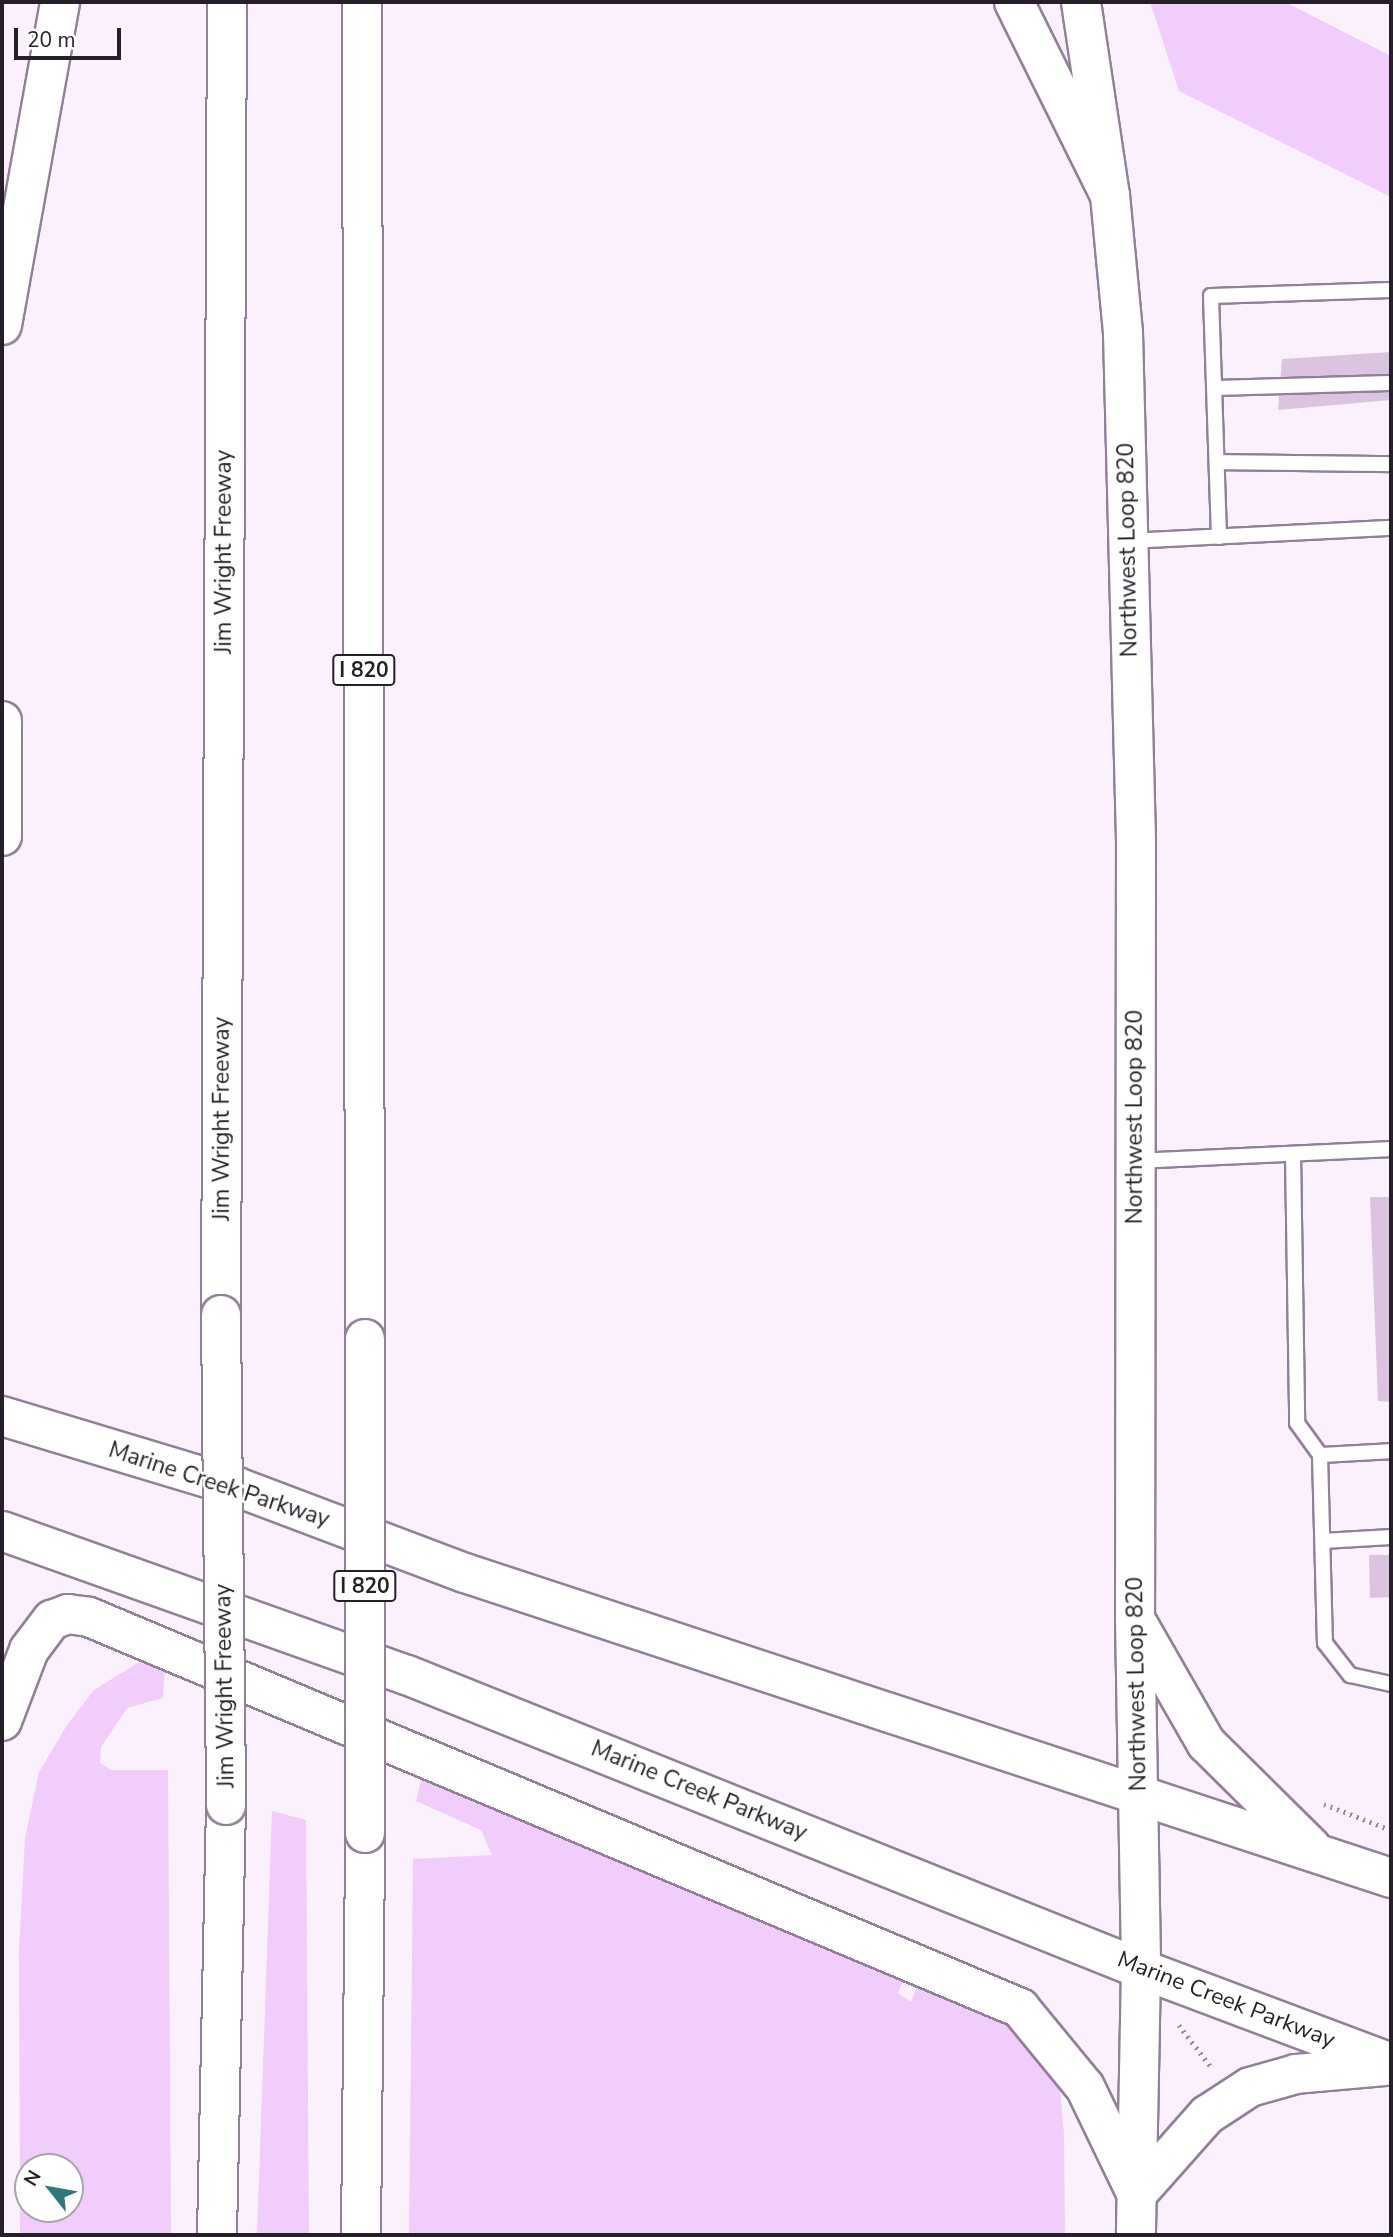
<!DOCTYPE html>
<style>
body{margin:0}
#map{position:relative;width:1393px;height:2237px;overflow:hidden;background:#faf1fd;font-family:"Nunito Sans",sans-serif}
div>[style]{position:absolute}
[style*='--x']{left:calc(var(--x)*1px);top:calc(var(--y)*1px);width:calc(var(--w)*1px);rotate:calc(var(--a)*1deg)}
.green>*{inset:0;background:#f1cdfb}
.building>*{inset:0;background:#dac4e0}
.path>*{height:4.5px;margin-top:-2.25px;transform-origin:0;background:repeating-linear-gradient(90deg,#968d99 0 2px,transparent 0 7px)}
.roads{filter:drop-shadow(2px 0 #937f99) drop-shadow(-2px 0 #937f99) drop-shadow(0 2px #937f99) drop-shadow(0 -2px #937f99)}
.service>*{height:14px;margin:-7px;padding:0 7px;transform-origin:7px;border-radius:7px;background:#fff}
.secondary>*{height:38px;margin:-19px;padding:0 19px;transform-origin:19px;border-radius:19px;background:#fff}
.motorway>*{height:38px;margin:-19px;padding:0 19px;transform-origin:19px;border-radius:19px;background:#fff}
.bridges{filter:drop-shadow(2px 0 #937f99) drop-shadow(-2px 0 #937f99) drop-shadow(0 2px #937f99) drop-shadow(0 -2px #937f99)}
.motorway-bridge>*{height:38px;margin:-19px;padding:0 19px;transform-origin:19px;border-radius:19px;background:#fff}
span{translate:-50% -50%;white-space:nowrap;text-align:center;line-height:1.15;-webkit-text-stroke:5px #fff;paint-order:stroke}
.shield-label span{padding:2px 5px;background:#fff;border:2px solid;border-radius:5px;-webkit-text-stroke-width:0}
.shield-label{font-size:21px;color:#261e29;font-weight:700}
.street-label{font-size:23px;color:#261e29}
.frame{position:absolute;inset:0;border:4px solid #261e29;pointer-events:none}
.north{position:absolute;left:14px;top:2153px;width:70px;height:70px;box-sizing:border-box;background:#fff;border:2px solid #a8a5a9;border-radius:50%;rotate:301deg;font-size:19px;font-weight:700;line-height:28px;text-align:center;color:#261e29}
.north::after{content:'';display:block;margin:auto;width:24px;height:32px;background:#2e7878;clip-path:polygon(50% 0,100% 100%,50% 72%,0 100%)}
.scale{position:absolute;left:14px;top:28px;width:107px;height:32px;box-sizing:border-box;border:4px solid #261e29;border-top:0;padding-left:9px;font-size:21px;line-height:24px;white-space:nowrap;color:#261e29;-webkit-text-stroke:5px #fff;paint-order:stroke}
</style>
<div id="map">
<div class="green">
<div style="clip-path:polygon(1150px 2px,1285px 2px,1391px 56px,1391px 197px,1179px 91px)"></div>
<div style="clip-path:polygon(evenodd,139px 1662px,165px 1662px,163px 1698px,127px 1708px,101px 1747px,100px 1763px,111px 1770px,168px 1770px,171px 2235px,20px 2235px,19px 1949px,25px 1838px,39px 1772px,67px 1725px,94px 1690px,139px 1662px,28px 2167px,70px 2167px,70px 2209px,28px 2209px,28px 2167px)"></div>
<div style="clip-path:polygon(423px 1772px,908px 1970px,898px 1993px,911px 2002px,923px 1971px,989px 2001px,1051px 2057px,1060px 2090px,1064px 2134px,1065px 2235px,409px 2235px,413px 1859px,492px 1855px,481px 1830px,416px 1801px)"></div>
<div style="clip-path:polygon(272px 1811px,306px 1820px,309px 2235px,257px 2235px)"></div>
</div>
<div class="building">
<div style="clip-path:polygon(1391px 352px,1391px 400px,1278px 410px,1282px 359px)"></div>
<div style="clip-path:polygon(1370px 1197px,1391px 1197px,1391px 1402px,1378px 1401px)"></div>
<div style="clip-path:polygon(1369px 1555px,1391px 1555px,1391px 1597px,1370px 1598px)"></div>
</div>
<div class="path">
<div style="--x:1324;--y:1804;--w:72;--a:21.2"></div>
<div style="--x:1179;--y:2025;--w:54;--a:52.5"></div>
</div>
<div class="roads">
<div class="service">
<div style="--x:1214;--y:388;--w:177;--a:-1.6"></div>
<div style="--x:1218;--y:462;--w:173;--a:0.7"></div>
<div style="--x:1219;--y:537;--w:241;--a:-91.9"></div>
<div style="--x:1211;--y:296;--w:180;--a:-1.9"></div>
<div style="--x:1130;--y:541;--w:261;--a:-2.9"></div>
<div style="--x:1293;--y:1154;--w:269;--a:89.1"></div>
<div style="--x:1297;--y:1423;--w:39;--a:54"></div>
<div style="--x:1320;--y:1455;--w:71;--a:-3.2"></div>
<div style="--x:1137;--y:1161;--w:254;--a:-2.7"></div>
<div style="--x:1320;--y:1455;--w:188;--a:88.5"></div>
<div style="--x:1325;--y:1643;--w:41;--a:52"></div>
<div style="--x:1350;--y:1675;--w:42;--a:12.4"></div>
<div style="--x:1323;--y:1541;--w:68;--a:-3.4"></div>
</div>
<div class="secondary">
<div style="--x:1081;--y:2;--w:195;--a:81.5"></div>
<div style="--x:1110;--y:195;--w:139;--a:84.6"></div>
<div style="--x:1123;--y:333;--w:508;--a:88.53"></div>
<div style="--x:1136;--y:841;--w:777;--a:90.07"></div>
<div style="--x:1135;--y:1618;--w:351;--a:89"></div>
<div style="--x:1141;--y:1969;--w:266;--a:91.1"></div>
<div style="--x:2;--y:721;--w:115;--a:90"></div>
<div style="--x:2;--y:1416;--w:245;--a:16.8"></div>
<div style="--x:237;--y:1487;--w:244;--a:20.7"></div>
<div style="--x:465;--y:1573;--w:975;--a:18.23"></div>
<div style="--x:2;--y:1531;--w:430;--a:19.6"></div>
<div style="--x:407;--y:1675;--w:791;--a:21.83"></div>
<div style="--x:1141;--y:1969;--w:267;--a:20.6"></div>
<div style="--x:1139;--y:1626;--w:135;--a:60.2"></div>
<div style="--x:1206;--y:1743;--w:148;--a:44.7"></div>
<div style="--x:2;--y:1721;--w:76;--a:-69.2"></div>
<div style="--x:29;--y:1650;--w:38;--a:-53"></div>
<div style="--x:52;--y:1620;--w:17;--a:-21"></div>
<div style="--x:68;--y:1614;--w:21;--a:8"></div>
<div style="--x:89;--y:1617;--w:1010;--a:22.78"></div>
<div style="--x:1020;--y:2008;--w:102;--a:50.6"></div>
<div style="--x:1085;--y:2087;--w:113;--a:64.3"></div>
<div style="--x:1137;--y:2194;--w:106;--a:-48.5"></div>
<div style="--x:1207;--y:2115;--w:51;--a:-33.1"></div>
<div style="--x:1250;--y:2087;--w:48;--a:-15.8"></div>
<div style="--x:1296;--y:2074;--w:90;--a:-5.1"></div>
</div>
<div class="motorway">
<div style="--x:362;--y:2;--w:1337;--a:89.87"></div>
<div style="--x:1014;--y:2;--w:216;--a:63.6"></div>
<div style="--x:2;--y:325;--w:328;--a:-79.8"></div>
<div style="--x:221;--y:1315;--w:1313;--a:-89.74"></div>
<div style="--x:217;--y:2235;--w:430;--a:-88.8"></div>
<div style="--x:361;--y:2235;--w:402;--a:-89.4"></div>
</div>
</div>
<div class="bridges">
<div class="motorway-bridge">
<div style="--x:221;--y:1315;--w:490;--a:89.4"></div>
<div style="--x:365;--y:1833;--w:494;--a:-90"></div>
</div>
</div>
<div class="shield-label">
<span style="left:364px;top:670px">I 820</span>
<span style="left:365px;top:1586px">I 820</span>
</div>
<div class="street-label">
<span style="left:1128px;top:550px;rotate:-91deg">Northwest Loop 820</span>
<span style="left:224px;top:552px;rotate:-90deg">Jim Wright Freeway</span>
<span style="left:1135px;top:1117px;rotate:-90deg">Northwest Loop 820</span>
<span style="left:222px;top:1119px;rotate:-90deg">Jim Wright Freeway</span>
<span style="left:219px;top:1485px;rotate:18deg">Marine Creek Parkway</span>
<span style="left:1137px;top:1684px;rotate:-91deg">Northwest Loop 820</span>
<span style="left:225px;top:1686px;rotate:-91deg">Jim Wright Freeway</span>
<span style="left:699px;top:1791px;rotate:22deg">Marine Creek Parkway</span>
<span style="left:1226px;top:2000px;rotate:21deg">Marine Creek Parkway</span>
</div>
<div class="frame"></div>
<div class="north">N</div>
<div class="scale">20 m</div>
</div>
